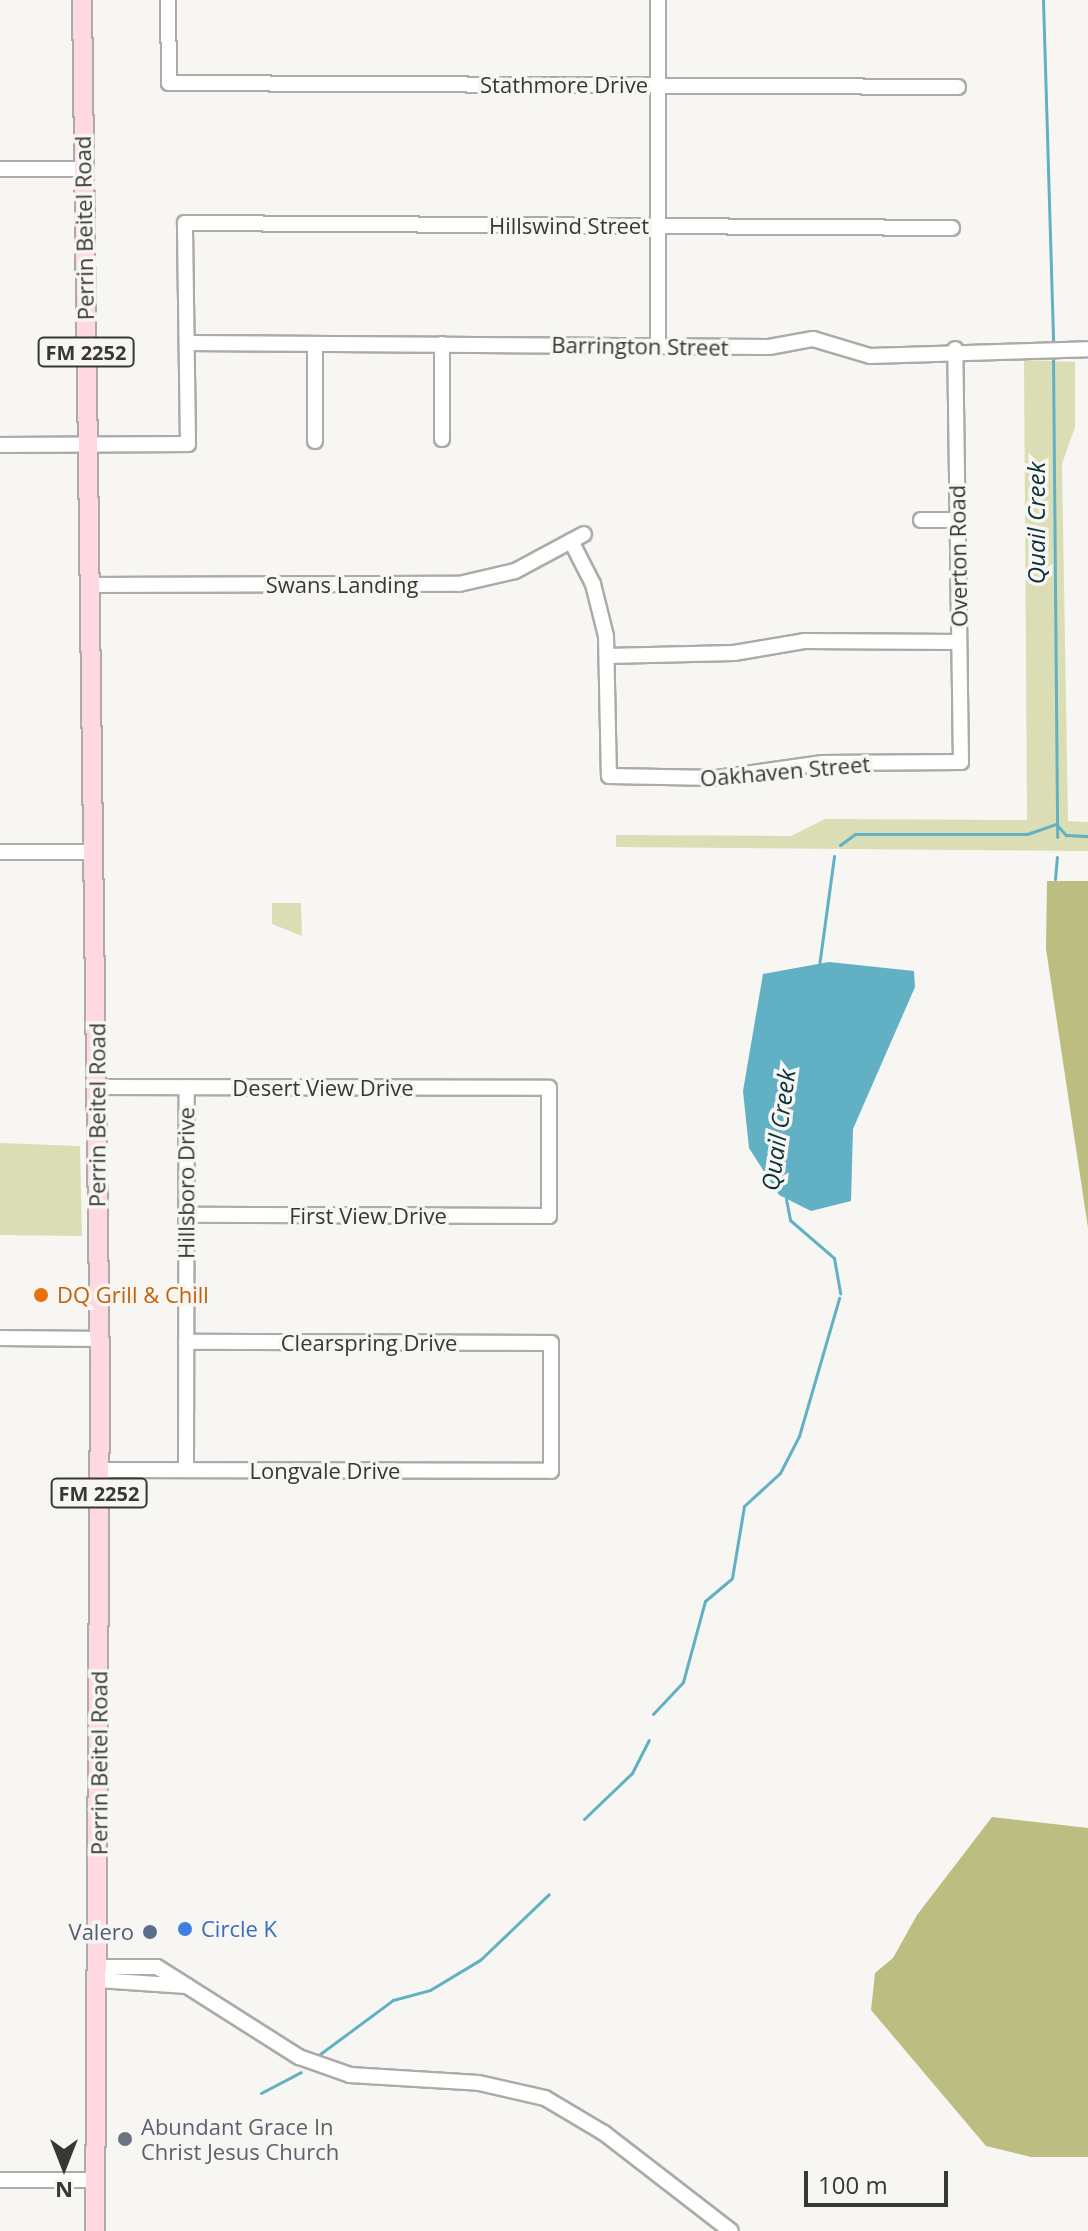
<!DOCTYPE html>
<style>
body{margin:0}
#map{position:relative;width:1088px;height:2231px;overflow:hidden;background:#f7f6f2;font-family:"Open Sans",sans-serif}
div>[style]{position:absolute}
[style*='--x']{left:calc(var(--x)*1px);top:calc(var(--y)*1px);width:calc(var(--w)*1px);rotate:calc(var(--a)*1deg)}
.green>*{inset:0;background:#dbdeb4}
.forest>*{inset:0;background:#bbbe80}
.water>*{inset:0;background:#61b0c4}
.stream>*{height:3px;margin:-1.5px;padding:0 1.5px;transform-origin:1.5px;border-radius:1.5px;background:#61b0c4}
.roads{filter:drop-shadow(2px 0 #acaba7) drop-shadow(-2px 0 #acaba7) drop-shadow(0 2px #acaba7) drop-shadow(0 -2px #acaba7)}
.minor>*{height:14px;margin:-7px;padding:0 7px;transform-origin:7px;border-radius:7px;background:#fff}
.major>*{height:18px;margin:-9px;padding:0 9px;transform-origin:9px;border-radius:9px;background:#ffd8e2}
.dots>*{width:22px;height:22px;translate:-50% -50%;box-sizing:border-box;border:4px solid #f7f6f2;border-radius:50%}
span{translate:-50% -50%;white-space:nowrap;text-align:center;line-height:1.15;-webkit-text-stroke:7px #f7f6f2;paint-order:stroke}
.shield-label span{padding:2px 6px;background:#f7f6f2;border:2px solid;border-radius:6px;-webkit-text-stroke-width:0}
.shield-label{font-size:20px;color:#373735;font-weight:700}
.street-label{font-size:22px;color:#373735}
.food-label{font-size:22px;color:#c56008}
.left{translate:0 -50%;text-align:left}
.shop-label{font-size:22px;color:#366cbe}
.service-label{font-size:22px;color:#4e5e75}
.right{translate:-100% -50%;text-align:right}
.worship-label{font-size:22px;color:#5b616d}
.water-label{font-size:24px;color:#0a313a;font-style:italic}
.north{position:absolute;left:24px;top:2127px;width:80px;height:80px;-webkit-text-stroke:6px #f7f6f2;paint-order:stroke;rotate:180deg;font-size:22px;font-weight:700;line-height:32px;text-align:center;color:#373735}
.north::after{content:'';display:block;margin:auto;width:28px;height:36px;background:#373735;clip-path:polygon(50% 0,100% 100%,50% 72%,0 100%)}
.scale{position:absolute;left:804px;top:2171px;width:144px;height:36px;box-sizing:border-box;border:4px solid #373735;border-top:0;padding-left:10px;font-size:24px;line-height:28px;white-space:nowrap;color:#373735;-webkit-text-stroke:6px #f7f6f2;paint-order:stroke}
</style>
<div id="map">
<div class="green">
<div style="clip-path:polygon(1024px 360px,1075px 362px,1075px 427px,1062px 464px,1068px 821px,1088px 822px,1088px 851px,616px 847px,616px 835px,791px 836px,825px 819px,1027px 820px)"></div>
<div style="clip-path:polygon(272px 903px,301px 903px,302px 936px,272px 924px)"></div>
<div style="clip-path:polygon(0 1143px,80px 1146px,82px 1236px,0 1235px)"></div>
</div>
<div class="forest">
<div style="clip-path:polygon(1047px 881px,1088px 881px,1088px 1228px,1046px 949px)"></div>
<div style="clip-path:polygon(992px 1817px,1088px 1828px,1088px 2157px,1031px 2157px,986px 2146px,871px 2010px,875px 1973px,893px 1958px,917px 1915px)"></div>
</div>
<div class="water">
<div style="clip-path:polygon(829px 962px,914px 971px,915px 987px,853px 1129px,851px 1201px,811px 1211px,779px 1195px,749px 1148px,743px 1091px,763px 974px)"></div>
</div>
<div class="stream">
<div style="--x:1043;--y:0;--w:344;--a:88.3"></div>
<div style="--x:1053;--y:356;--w:481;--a:89.5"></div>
<div style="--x:1056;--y:824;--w:15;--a:48"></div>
<div style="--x:1066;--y:835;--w:22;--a:3"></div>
<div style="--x:840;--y:845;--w:19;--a:-36"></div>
<div style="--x:855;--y:834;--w:172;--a:0"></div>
<div style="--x:1027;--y:834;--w:31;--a:-19"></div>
<div style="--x:1055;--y:879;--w:22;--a:-85"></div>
<div style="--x:819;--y:966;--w:111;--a:-82.2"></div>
<div style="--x:786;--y:1199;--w:21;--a:79"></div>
<div style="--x:790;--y:1220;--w:58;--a:40.8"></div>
<div style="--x:834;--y:1258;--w:36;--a:80"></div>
<div style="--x:653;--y:1714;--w:44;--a:-46.8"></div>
<div style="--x:683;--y:1682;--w:84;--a:-74.8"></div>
<div style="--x:705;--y:1601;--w:35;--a:-40"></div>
<div style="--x:732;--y:1578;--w:73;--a:-80.5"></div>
<div style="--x:744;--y:1506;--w:49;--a:-42.5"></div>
<div style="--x:780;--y:1473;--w:42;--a:-62.8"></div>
<div style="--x:799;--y:1436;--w:144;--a:-73.8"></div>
<div style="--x:584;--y:1819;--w:66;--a:-43.8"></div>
<div style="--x:632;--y:1773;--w:37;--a:-63"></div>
<div style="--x:320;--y:2054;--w:91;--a:-36.5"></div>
<div style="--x:393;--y:2000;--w:38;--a:-15"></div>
<div style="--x:430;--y:1990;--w:58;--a:-31"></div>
<div style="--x:480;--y:1960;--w:95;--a:-43.7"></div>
<div style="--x:261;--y:2093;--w:45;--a:-27.7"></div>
</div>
<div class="roads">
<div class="minor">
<div style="--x:168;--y:0;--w:83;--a:89.3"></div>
<div style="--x:169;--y:83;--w:789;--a:0.29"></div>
<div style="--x:0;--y:169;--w:83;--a:0"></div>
<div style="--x:188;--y:343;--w:581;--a:0.39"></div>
<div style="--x:769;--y:347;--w:45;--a:-10.3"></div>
<div style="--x:813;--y:339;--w:59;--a:16.6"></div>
<div style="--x:870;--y:356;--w:218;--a:-1.8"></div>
<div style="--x:442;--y:344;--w:95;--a:90"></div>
<div style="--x:658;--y:347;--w:347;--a:-90"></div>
<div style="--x:315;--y:441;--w:97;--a:-90"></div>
<div style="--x:0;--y:445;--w:188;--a:-0.3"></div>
<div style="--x:188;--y:444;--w:221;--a:-90.8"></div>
<div style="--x:185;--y:223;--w:767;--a:0.37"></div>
<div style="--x:921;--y:520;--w:37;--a:0"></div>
<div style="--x:571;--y:541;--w:48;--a:62.9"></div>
<div style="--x:593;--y:584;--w:54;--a:76"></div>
<div style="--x:606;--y:636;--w:140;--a:88.8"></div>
<div style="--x:609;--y:776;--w:108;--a:1.1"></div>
<div style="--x:717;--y:778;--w:107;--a:-8.1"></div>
<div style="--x:823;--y:763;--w:138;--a:-0.4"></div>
<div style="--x:961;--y:762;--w:413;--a:-90.8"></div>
<div style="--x:88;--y:585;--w:371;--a:-0.2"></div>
<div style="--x:459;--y:584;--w:57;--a:-13.1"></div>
<div style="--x:515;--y:571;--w:78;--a:-28.2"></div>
<div style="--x:607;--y:656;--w:127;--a:-1.4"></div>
<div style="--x:734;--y:653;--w:71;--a:-9.7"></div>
<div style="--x:804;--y:641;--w:155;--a:0.4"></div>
<div style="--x:0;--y:852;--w:94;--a:0"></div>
<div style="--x:96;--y:1087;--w:453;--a:0.1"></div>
<div style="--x:549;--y:1088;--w:128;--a:90"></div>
<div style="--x:549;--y:1216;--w:363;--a:-179.8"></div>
<div style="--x:0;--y:1338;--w:99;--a:0.6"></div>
<div style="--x:99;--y:1470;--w:452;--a:0.1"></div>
<div style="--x:551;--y:1471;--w:128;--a:-90"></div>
<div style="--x:551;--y:1343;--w:365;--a:-179.8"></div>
<div style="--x:186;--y:1470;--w:383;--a:-89.9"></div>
<div style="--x:98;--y:1967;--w:59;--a:0"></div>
<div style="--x:157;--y:1967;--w:36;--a:32"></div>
<div style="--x:98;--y:1980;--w:89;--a:3.9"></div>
<div style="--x:187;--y:1986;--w:133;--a:32.4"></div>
<div style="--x:299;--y:2057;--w:54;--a:19.4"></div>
<div style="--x:350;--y:2075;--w:129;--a:3.5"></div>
<div style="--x:479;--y:2083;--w:68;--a:12.8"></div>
<div style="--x:545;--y:2098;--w:69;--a:30.7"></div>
<div style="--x:604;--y:2133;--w:160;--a:37.7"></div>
<div style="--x:0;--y:2180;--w:97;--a:0"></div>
</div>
<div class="major">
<div style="--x:82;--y:0;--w:1368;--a:89.25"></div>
<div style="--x:100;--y:1368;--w:863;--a:90.33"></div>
</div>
</div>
<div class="dots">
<div style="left:41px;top:1295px;background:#e8710a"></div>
<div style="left:185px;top:1929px;background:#3f7fe0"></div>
<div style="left:150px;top:1932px;background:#5c6f8a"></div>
<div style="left:125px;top:2139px;background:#6b7280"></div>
</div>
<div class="shield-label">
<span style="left:86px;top:352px">FM 2252</span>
<span style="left:99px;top:1493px">FM 2252</span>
</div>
<div class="street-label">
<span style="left:564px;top:85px">Stathmore Drive</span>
<span style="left:569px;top:226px">Hillswind Street</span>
<span style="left:84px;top:228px;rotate:-91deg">Perrin Beitel Road</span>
<span style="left:640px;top:346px;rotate:1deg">Barrington Street</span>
<span style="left:958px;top:556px;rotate:-91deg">Overton Road</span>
<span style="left:342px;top:585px">Swans Landing</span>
<span style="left:785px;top:771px;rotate:-5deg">Oakhaven Street</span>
<span style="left:323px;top:1088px">Desert View Drive</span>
<span style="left:97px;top:1115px;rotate:-90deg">Perrin Beitel Road</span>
<span style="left:186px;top:1183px;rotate:-90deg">Hillsboro Drive</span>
<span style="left:368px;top:1216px">First View Drive</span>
<span style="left:369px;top:1343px">Clearspring Drive</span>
<span style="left:325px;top:1471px">Longvale Drive</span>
<span style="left:99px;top:1763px;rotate:-90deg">Perrin Beitel Road</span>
</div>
<div class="food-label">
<span class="left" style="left:57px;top:1295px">DQ Grill &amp; Chill</span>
</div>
<div class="shop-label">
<span class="left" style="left:201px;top:1929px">Circle K</span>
</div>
<div class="service-label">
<span class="right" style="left:134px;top:1932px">Valero</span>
</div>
<div class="worship-label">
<span class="left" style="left:141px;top:2139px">Abundant Grace In<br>Christ Jesus Church</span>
</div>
<div class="water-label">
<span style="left:1036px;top:523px;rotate:-90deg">Quail Creek</span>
<span style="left:778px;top:1130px;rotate:-82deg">Quail Creek</span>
</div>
<div class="north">N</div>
<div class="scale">100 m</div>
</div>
